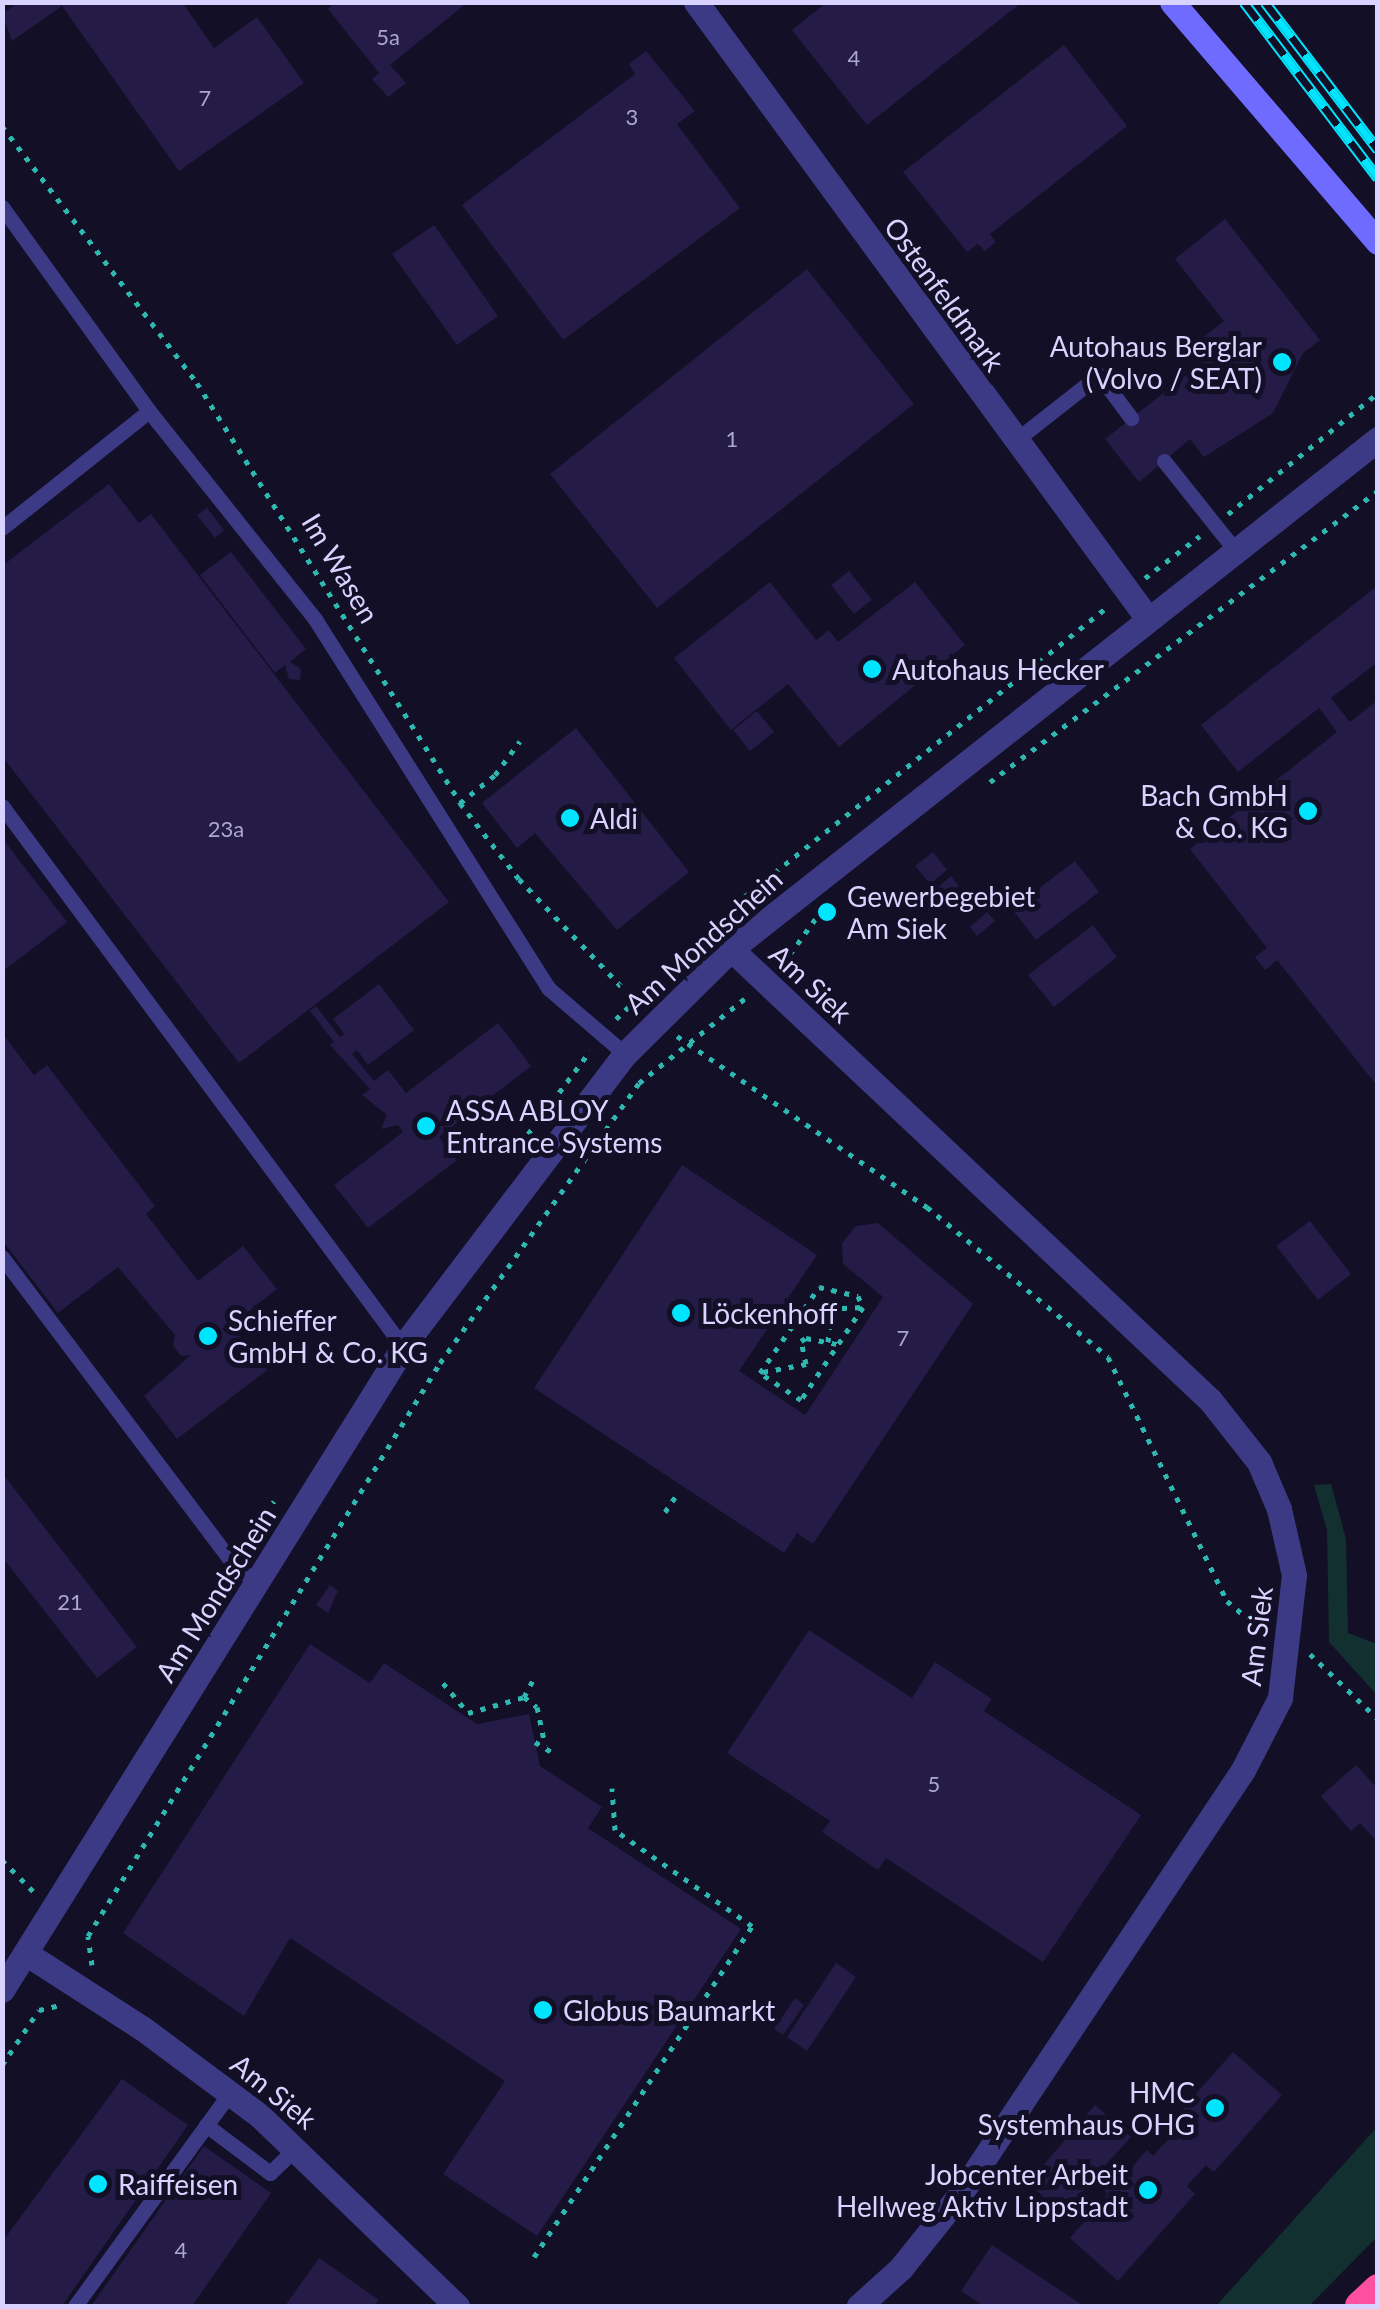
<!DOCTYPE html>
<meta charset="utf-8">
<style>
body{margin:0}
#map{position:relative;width:1380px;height:2309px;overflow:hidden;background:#130f26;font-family:Lato,sans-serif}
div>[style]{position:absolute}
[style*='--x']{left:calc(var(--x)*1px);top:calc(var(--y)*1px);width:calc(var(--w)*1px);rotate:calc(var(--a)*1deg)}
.green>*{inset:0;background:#12302f}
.building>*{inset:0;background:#241b47}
.path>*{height:5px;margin-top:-2.5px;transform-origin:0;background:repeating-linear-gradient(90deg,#2fb8b0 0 5px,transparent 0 13px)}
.lane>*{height:15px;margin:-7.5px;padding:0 7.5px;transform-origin:7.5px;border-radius:7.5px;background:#3d3a85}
.street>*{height:25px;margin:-12.5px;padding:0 12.5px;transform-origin:12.5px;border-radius:12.5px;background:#3d3a85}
.secondary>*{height:25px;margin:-12.5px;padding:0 12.5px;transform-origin:12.5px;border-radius:12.5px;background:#6f6bff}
.highway>*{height:30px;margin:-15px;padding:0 15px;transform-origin:15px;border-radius:15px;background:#ff4fa3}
.rail>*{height:11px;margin-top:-5.5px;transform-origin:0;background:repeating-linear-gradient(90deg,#130f26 0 22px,#00e5ff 0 44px);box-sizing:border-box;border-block:2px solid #00e5ff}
.dots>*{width:28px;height:28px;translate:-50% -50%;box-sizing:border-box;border:5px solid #130f26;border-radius:50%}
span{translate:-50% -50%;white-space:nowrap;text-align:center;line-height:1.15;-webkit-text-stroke:10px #130f26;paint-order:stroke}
.number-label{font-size:22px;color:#aca6d1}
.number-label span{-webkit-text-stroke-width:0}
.street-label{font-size:28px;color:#d9d4ff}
.poi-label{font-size:28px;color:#d9d4ff}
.right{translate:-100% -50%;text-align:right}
.left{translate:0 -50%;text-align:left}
.frame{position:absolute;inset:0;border:5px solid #d9d4ff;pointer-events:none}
</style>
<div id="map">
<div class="green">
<div style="clip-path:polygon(1331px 1484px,1346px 1539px,1348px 1633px,1377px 1644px,1377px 1695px,1329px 1642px,1327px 1530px,1314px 1485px)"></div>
<div style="clip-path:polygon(1377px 2127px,1377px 2237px,1309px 2306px,1216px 2306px)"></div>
</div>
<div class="building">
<div style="clip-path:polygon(19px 2px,182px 2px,214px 48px,257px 17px,304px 83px,179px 171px,62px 6px,12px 41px,2px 14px)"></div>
<div style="clip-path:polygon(336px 2px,468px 2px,390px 65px,406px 83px,388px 97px,372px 79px,379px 73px,328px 9px)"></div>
<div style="clip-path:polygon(827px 2px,1022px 2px,867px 125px,792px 30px)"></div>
<div style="clip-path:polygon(1064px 45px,1127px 126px,990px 234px,996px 242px,985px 251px,978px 244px,967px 252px,903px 172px)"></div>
<div style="clip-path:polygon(646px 51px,695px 111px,677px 124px,740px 208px,563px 340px,462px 205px,635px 74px,629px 64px)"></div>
<div style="clip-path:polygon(1225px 219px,1320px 340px,1303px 353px,1273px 413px,1204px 457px,1190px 439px,1139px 482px,1105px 439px,1212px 355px,1200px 340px,1224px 321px,1175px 259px)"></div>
<div style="clip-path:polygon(434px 225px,498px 316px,457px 345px,392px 254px)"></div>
<div style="clip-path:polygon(807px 269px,914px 404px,657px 608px,550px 474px)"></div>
<div style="clip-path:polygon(109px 484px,139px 523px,151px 514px,449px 902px,239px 1063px,2px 756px,2px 566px)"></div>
<div style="clip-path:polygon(207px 508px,224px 530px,215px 538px,197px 515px)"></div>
<div style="clip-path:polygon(231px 552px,306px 649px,290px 662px,301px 669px,300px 680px,289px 679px,285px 665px,275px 673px,200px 575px)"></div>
<div style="clip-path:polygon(849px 571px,872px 600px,854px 614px,831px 585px)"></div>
<div style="clip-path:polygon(770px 582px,816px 640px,829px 630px,838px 642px,915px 582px,965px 645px,839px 747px,788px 684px,731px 730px,674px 658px)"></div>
<div style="clip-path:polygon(1376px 587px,1378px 662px,1331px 698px,1350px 722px,1378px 700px,1378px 1087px,1277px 960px,1265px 970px,1255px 957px,1267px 948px,1190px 849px,1337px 732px,1319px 708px,1238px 772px,1201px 725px)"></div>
<div style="clip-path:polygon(757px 711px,774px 732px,750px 751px,733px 730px)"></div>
<div style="clip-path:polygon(576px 728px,689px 872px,617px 930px,535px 833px,517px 848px,482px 803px)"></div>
<div style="clip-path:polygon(2px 838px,67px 922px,2px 972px)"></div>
<div style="clip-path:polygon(933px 852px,947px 870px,930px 884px,915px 866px)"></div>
<div style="clip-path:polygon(1075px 861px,1099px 892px,1036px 940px,1012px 909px)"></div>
<div style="clip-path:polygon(951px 876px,959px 886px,941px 899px,934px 890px)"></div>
<div style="clip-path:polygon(987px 912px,995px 921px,977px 936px,970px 927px)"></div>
<div style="clip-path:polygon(1093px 925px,1117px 957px,1054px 1007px,1028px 975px)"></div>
<div style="clip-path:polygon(379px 984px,414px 1030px,368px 1065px,357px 1050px,352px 1054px,374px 1081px,388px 1070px,406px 1093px,498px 1023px,531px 1066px,439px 1137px,457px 1160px,368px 1228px,334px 1185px,403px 1132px,398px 1125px,381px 1129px,387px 1115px,362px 1095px,370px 1089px,330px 1045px,334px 1042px,310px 1011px,316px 1006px,340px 1037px,344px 1034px,333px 1019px)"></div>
<div style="clip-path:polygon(2px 1033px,34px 1075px,47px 1065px,155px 1206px,146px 1214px,198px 1281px,243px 1246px,277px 1289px,231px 1325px,267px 1370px,177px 1439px,144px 1396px,191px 1355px,181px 1356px,173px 1345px,175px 1335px,118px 1267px,58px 1313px,2px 1240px)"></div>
<div style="clip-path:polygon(682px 1165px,817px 1255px,739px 1371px,805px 1415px,883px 1297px,843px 1264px,842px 1243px,856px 1226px,878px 1223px,973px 1304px,813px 1544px,797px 1533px,784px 1553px,534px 1388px)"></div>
<div style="clip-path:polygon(1310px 1221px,1351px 1274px,1318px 1300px,1276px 1246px)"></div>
<div style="clip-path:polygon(2px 1473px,137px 1647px,97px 1678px,2px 1557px)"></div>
<div style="clip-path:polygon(330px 1585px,338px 1591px,328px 1613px,316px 1605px)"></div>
<div style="clip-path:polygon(809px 1630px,912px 1698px,935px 1662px,992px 1699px,984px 1711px,1141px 1815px,1043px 1962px,886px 1858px,878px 1870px,822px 1832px,830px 1821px,727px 1753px)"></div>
<div style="clip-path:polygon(310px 1644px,370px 1683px,384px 1663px,477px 1724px,529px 1714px,540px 1766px,602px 1807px,588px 1828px,741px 1929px,537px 2236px,443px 2174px,505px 2081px,290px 1938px,244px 2016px,123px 1933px)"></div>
<div style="clip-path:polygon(1356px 1765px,1378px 1789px,1378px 1843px,1360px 1823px,1351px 1831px,1321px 1796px)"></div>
<div style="clip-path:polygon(836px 1963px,856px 1977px,807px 2051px,787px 2037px)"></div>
<div style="clip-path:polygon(795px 1998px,804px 2005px,783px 2035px,774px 2029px)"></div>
<div style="clip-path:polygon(1233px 2052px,1282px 2095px,1214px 2172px,1206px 2165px,1187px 2186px,1195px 2194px,1118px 2281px,1070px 2238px,1108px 2194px,1093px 2179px,1063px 2214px,1028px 2183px,1095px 2105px,1131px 2137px,1100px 2171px,1116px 2185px,1147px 2150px,1153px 2156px,1172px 2135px,1165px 2129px)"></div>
<div style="clip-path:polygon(122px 2079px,188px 2125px,62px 2306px,2px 2306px,2px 2242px)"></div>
<div style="clip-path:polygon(204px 2146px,271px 2193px,192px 2306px,91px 2306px)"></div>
<div style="clip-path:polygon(992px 2245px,1084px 2306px,984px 2306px,961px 2291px)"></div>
<div style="clip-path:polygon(319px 2258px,379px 2300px,374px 2306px,285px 2306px)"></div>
</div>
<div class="path">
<div style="--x:2;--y:126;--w:323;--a:52.8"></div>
<div style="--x:197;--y:383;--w:496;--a:57.9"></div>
<div style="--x:460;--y:803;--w:96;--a:52.2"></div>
<div style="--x:519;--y:879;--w:173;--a:46.4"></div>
<div style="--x:1228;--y:514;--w:193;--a:-38.9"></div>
<div style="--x:1145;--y:578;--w:69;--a:-37.4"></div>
<div style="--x:990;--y:782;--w:485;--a:-36.9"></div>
<div style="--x:460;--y:803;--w:45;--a:-38.7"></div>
<div style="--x:495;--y:775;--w:42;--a:-53.7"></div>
<div style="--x:782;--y:965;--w:63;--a:-54"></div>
<div style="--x:616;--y:1019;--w:164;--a:-44"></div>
<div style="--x:734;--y:905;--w:480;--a:-38.6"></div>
<div style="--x:677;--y:1036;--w:303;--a:34.4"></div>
<div style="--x:927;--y:1207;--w:235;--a:39.6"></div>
<div style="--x:1108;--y:1357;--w:271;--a:64"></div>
<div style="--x:1227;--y:1601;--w:48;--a:40"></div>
<div style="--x:528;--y:1134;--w:104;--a:-53.2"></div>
<div style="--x:819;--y:1287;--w:40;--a:13"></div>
<div style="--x:858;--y:1296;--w:12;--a:66"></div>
<div style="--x:863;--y:1307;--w:112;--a:123.7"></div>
<div style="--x:801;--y:1400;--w:49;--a:-146.6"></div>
<div style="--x:760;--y:1373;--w:104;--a:-55.5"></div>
<div style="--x:803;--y:1310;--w:60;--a:-2.9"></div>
<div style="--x:828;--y:1342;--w:53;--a:-84.6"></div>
<div style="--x:763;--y:1372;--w:44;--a:-10.5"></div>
<div style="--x:806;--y:1364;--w:24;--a:-102"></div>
<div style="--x:801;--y:1341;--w:6;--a:-31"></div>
<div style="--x:806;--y:1338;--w:32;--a:11"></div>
<div style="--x:665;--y:1512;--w:25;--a:-56"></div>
<div style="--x:244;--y:1546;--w:54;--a:-56.3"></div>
<div style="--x:206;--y:1610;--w:34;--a:-60"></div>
<div style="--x:1310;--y:1654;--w:94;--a:43.7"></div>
<div style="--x:443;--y:1683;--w:39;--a:50"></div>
<div style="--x:468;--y:1713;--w:58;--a:-15.9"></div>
<div style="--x:524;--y:1697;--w:16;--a:38"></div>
<div style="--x:537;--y:1707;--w:39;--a:78"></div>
<div style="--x:524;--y:1697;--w:19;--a:-62"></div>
<div style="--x:535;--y:1742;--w:23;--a:31"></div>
<div style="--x:2;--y:1860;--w:47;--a:45"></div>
<div style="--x:92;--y:1965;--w:29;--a:-98"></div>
<div style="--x:88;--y:1936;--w:672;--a:-58.44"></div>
<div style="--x:440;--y:1363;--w:344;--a:-54.6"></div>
<div style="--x:639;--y:1083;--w:139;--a:-38.6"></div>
<div style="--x:2;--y:2065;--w:66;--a:-56.1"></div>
<div style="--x:39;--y:2010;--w:22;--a:-13"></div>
<div style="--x:534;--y:2257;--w:396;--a:-56.6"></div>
<div style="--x:752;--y:1926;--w:167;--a:-145"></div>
<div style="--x:615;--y:1830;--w:42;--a:-94.1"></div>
</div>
<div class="lane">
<div style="--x:2;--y:207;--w:251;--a:54.2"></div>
<div style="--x:149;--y:411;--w:266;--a:51.4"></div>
<div style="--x:315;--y:619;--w:436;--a:57.7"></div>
<div style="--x:548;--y:988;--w:101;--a:40.6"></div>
<div style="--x:1016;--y:440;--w:105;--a:-38.1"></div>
<div style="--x:1099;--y:375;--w:54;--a:53.3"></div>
<div style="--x:1164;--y:461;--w:114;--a:51.4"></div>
<div style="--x:2;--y:528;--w:188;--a:-38.5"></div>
<div style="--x:2;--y:806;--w:673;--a:53.45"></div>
<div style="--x:2;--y:1257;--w:384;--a:53"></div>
<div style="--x:233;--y:1564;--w:31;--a:38"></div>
<div style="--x:206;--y:2125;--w:80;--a:36.9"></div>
<div style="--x:270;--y:2173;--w:36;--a:-44"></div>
<div style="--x:75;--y:2306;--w:263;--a:-54"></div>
</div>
<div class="street">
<div style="--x:696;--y:2;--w:765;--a:53.77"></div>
<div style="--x:731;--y:949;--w:658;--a:43.28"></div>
<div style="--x:1210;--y:1400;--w:79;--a:51.7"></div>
<div style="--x:1259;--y:1462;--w:51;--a:66.9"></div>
<div style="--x:1279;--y:1509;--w:68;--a:77.2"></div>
<div style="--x:1294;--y:1575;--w:124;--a:96.5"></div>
<div style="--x:1280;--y:1698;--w:81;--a:117.2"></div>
<div style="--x:1243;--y:1770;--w:508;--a:123.69"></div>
<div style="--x:961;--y:2193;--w:96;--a:128.7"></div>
<div style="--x:901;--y:2268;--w:57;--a:137.9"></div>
<div style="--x:27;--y:1954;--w:137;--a:32.8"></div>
<div style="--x:142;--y:2028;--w:147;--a:36.7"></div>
<div style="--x:260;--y:2116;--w:274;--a:44"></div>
<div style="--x:2;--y:1990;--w:765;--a:-58.03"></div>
<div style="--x:407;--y:1341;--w:360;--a:-52.8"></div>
<div style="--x:625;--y:1054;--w:149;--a:-44.7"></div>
<div style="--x:731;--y:949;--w:824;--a:-38.25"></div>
</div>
<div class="secondary">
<div style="--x:1172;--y:2;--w:316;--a:49.4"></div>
</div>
<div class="highway">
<div style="--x:1360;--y:2306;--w:25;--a:-43"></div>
</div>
<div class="rail">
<div style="--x:1244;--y:2;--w:221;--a:52.7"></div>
<div style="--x:1265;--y:2;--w:186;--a:52.6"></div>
</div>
<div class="dots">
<div style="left:1282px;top:362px;background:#00e5ff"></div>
<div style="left:872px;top:669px;background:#00e5ff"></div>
<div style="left:1308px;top:811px;background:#00e5ff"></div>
<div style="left:570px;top:818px;background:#00e5ff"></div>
<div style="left:827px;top:912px;background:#00e5ff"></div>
<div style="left:426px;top:1126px;background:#00e5ff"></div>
<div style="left:681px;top:1313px;background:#00e5ff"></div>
<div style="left:208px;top:1336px;background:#00e5ff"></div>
<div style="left:543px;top:2010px;background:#00e5ff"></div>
<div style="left:1215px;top:2108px;background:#00e5ff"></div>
<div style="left:98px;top:2184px;background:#00e5ff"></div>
<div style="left:1148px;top:2190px;background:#00e5ff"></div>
</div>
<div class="number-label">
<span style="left:388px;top:37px">5a</span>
<span style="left:854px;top:58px">4</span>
<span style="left:205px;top:98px">7</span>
<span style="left:632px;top:117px">3</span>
<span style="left:732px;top:439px">1</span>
<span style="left:226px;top:829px">23a</span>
<span style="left:903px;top:1338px">7</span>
<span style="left:70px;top:1602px">21</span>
<span style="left:934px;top:1784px">5</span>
<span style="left:181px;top:2250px">4</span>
</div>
<div class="street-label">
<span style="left:945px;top:294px;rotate:54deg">Ostenfeldmark</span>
<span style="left:341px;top:568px;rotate:59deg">Im Wasen</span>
<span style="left:703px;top:941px;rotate:-42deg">Am Mondschein</span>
<span style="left:811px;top:983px;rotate:43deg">Am Siek</span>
<span style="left:215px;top:1594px;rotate:-58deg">Am Mondschein</span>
<span style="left:1256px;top:1636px;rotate:-83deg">Am Siek</span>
<span style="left:274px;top:2091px;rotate:39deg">Am Siek</span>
</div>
<div class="poi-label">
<span class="right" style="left:1262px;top:362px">Autohaus Berglar<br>(Volvo / SEAT)</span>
<span class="left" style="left:892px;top:669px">Autohaus Hecker</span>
<span class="right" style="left:1288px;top:811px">Bach GmbH<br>&amp; Co. KG</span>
<span class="left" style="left:590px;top:818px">Aldi</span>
<span class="left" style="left:847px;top:912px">Gewerbegebiet<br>Am Siek</span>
<span class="left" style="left:446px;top:1126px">ASSA ABLOY<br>Entrance Systems</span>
<span class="left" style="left:701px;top:1313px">Löckenhoff</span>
<span class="left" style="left:228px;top:1336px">Schieffer<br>GmbH &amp; Co. KG</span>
<span class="left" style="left:563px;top:2010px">Globus Baumarkt</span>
<span class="right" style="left:1195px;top:2108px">HMC<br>Systemhaus OHG</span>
<span class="right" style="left:1128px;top:2190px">Jobcenter Arbeit<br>Hellweg Aktiv Lippstadt</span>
<span class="left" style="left:118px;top:2184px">Raiffeisen</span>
</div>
<div class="frame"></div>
</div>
